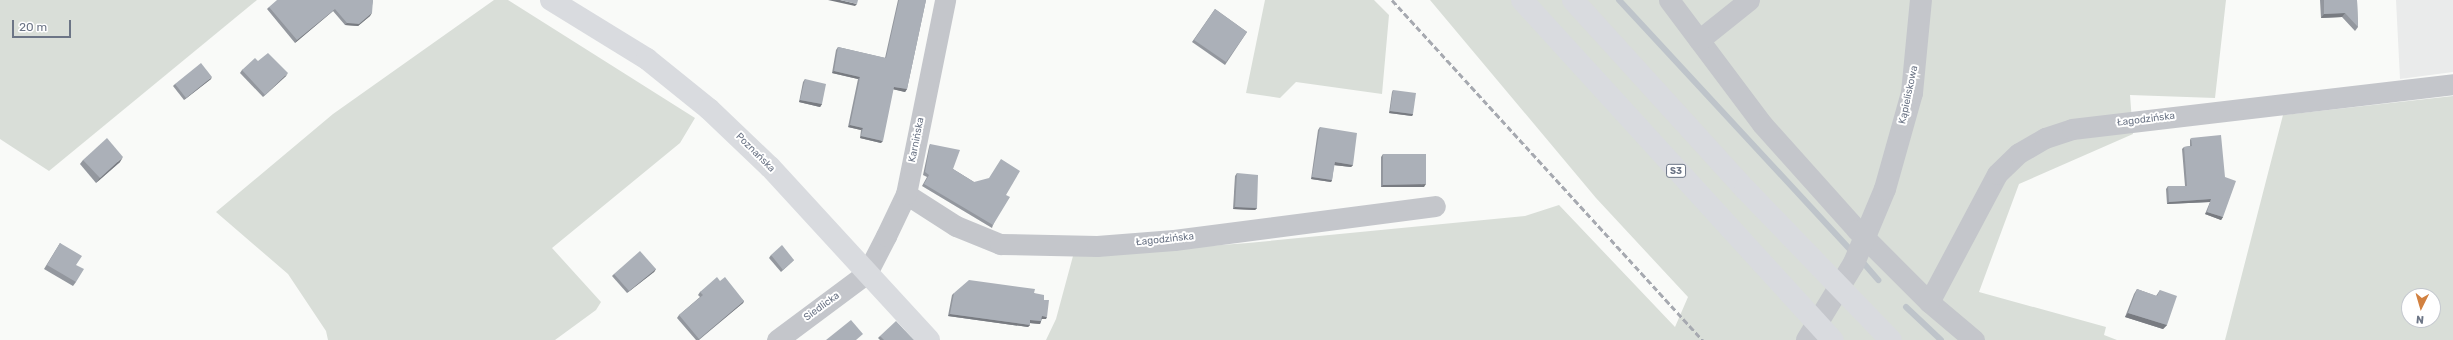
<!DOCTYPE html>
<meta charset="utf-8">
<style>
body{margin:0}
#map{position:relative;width:2453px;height:340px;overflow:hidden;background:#f9faf8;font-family:Rubik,sans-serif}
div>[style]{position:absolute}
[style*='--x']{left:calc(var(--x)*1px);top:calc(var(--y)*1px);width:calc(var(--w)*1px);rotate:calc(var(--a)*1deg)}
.built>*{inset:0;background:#eaebeb}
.green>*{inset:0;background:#d9ded8}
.stream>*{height:6px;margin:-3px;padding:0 3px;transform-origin:3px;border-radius:3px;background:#bec4ca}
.minor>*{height:21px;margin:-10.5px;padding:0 10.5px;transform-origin:10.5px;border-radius:10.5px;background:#c4c6cb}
.tertiary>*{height:22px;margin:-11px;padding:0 11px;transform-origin:11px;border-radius:11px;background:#c4c6cb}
.secondary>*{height:22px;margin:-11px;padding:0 11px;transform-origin:11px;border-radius:11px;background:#d9dbdf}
.motorway>*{height:22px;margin:-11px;padding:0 11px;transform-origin:11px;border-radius:11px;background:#d9dbdf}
.rail>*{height:3px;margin-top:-1.5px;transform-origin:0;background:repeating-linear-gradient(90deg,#a6a9b0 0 6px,transparent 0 9px)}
.wall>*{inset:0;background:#93979e}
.shaded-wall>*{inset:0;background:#787b81}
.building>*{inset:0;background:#abb0b8}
span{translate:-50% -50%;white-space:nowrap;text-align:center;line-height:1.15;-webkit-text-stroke:4px #fff;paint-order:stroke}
.shield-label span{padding:1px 3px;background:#fff;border:1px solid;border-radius:3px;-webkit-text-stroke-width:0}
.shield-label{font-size:9px;color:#6c7586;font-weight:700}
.street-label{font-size:10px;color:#6c7586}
.north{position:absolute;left:2401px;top:288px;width:40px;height:40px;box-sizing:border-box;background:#fff;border:1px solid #c4c8cf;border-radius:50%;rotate:185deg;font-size:11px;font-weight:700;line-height:16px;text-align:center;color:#6c7586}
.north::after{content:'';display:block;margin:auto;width:14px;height:18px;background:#d28140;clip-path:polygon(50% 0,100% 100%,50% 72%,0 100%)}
.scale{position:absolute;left:12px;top:20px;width:59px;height:18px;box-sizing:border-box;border:2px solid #6c7586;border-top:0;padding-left:5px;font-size:12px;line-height:14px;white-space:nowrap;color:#6c7586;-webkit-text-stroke:3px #fff;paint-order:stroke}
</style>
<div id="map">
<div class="built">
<div style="clip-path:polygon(2396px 0,2453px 0,2453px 72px,2400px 79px)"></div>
</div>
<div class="green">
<div style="clip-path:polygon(0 0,257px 0,49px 171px,0 139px)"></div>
<div style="clip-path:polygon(494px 0,508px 0,695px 118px,680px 143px,552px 248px,601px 302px,596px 310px,555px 340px,328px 340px,326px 331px,288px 274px,216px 212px,333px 114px)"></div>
<div style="clip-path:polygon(1265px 0,1374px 0,1389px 15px,1382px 94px,1296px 82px,1280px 98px,1246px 93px)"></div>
<div style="clip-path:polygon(1430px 0,2226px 0,2215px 98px,2130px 95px,2133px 134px,2019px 184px,1979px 292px,2106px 327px,2104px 335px,2117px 340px,1046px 340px,1056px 319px,1073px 256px,1248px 243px,1525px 216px,1559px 205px,1675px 327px,1688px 297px,1596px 198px)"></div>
<div style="clip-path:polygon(evenodd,2453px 96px,2453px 340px,2225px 340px,2283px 115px,2453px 96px,2409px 296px,2433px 296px,2433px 320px,2409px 320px,2409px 296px)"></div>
</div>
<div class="stream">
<div style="--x:1619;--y:0;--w:345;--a:47.2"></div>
<div style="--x:1860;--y:259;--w:28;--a:49"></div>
<div style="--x:1906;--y:307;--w:48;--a:43.3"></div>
</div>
<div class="minor">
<div style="--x:1669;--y:0;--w:155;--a:53.1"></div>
<div style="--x:1762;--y:124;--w:142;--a:48.1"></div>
<div style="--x:1857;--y:230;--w:102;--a:45"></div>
<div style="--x:1929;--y:302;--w:59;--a:40.2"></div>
<div style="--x:1699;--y:40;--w:64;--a:-38.7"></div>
<div style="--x:906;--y:194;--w:59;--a:32.6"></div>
<div style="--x:956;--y:226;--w:48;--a:22.2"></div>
<div style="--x:1000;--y:244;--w:97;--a:1.2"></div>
<div style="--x:1097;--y:246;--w:77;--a:-4.5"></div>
<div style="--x:1174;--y:240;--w:263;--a:-7.4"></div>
<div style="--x:1929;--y:302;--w:145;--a:-62"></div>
<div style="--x:1997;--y:174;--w:30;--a:-44"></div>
<div style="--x:2019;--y:153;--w:30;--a:-30"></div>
<div style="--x:2045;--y:138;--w:28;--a:-18"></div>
<div style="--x:2072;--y:129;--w:384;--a:-6.7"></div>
<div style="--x:777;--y:340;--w:112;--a:-36.7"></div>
<div style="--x:867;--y:273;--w:42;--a:-62.8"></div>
<div style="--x:886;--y:236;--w:47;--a:-64.5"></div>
<div style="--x:906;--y:194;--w:198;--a:-78.6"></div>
</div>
<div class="tertiary">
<div style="--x:1807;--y:340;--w:90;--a:-58.6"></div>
<div style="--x:1854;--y:263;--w:80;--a:-67.3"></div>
<div style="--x:1885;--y:189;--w:100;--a:-74.3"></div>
<div style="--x:1912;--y:93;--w:93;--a:-84.5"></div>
</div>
<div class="secondary">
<div style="--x:551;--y:0;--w:113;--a:31.6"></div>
<div style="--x:647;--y:59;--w:80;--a:38.9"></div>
<div style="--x:709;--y:109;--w:84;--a:43.6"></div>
<div style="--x:770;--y:167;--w:235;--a:47.4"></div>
</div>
<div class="motorway">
<div style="--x:1522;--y:0;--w:461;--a:47.6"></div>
<div style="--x:1573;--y:0;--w:256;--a:47.7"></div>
<div style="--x:1745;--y:189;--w:210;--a:46"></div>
</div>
<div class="rail">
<div style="--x:1392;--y:0;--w:461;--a:47.6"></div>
</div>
<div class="wall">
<div style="clip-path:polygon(373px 0,370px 16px,358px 26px,345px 25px,333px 11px,295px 43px,267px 9px,269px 7px)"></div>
<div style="clip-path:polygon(898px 0,926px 0,907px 89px,905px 92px,893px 89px,881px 143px,860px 138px,861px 130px,848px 127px,858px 79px,832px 73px,836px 50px,838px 47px,885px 58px)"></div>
<div style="clip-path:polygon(2320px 0,2357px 0,2358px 27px,2355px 31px,2342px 17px,2321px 18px)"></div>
<div style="clip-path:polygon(1215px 9px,1247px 32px,1225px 65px,1192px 42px)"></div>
<div style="clip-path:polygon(258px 61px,286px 76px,263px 97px,240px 73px,242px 70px)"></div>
<div style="clip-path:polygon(211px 79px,184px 100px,173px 86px,175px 84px)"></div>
<div style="clip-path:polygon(805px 79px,822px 104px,820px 107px,799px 102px,803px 82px)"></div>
<div style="clip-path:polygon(1393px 90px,1413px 114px,1412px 116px,1389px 113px,1392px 92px)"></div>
<div style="clip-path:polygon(1320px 127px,1353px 165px,1351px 167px,1334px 165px,1332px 180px,1331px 182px,1311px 179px,1318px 130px)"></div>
<div style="clip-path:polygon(2191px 138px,2223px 217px,2221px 220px,2205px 214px,2210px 202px,2167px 204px,2166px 189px,2168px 186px,2185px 186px,2182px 149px,2184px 147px,2190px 146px,2190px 140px)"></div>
<div style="clip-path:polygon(930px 144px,953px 169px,974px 182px,1006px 195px,993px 225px,992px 228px,922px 186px,927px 177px,923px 175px,929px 147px)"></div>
<div style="clip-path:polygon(1383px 154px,1424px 187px,1381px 187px,1381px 157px)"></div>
<div style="clip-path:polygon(83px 160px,120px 162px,96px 183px,80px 164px)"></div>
<div style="clip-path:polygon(1237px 173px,1257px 208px,1255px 210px,1233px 209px,1235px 176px)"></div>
<div style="clip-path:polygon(60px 243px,76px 265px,76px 282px,73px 286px,44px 269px)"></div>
<div style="clip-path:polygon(771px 255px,794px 260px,792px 262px,781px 272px,769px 258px)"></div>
<div style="clip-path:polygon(656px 269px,654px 272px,627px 293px,612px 276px,614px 274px)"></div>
<div style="clip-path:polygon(720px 281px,744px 301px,743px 303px,699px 340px,696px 340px,677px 318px,679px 315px,700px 297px,698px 295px,700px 292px)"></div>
<div style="clip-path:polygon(2137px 289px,2156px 296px,2160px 290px,2167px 325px,2163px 329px,2125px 317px,2134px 294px)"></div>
<div style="clip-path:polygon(954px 293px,1034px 293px,1044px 300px,1046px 319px,1042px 319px,1040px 324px,1030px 323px,1030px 325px,1028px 327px,948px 316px,952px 295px)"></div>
<div style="clip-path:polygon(880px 336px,914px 340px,880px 340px,878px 338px)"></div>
</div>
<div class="shaded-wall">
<div style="clip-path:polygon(828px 0,840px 0,857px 4px,855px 6px)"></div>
<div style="clip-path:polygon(335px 9px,333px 11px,295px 43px,297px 40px)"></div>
<div style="clip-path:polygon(372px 13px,370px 16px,358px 26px,345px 25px,347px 23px)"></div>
<div style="clip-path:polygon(2345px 13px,2342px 17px,2321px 18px,2324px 14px)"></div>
<div style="clip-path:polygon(834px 71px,860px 77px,858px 79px,832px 73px)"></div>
<div style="clip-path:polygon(288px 73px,286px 76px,263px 97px,265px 95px)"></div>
<div style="clip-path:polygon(212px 77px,211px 79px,184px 100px,186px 98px)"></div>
<div style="clip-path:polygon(894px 87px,907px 89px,905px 92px,892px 89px)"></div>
<div style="clip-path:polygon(800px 100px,822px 104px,820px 107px,799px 102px)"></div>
<div style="clip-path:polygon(1390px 111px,1413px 114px,1412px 116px,1389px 113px)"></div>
<div style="clip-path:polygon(850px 125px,863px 128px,861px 130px,848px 127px)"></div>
<div style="clip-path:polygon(861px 136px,883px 141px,881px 143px,860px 138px)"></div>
<div style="clip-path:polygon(123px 157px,120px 162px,96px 183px,100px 178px)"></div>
<div style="clip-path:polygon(1335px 162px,1353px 165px,1351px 167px,1333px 165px)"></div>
<div style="clip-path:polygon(1312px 177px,1332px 180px,1331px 182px,1311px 179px)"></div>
<div style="clip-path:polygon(1426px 184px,1424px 187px,1381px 187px,1383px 185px)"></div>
<div style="clip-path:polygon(2211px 199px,2210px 202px,2167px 204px,2169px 202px)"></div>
<div style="clip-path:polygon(1235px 207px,1257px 208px,1255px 210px,1233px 209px)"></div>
<div style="clip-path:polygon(2207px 212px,2223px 217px,2221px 220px,2205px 214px)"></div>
<div style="clip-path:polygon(656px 269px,654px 272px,627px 293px,629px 291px)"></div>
<div style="clip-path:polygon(744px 301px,743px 303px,698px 340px,699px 339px)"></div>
<div style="clip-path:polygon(2128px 313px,2167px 325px,2163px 329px,2125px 317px)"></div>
<div style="clip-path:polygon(950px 314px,1030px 325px,1028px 327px,948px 316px)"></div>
<div style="clip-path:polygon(1042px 316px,1047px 317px,1046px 319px,1040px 319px)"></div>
<div style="clip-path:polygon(1030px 320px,1041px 321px,1040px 324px,1029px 323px)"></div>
</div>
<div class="building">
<div style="clip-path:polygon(277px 0,373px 0,372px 13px,359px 24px,347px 23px,335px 9px,297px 40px,269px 7px)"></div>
<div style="clip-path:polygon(840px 0,858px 0,857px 4px)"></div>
<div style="clip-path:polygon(899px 0,926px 0,907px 89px,894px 87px,883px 141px,861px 136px,863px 128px,850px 125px,860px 77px,834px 71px,838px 47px,886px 58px)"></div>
<div style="clip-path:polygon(2324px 0,2357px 0,2358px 27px,2345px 13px,2324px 14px)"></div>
<div style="clip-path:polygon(1215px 9px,1247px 32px,1226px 62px,1194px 40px)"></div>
<div style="clip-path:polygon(268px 53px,288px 73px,265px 95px,242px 70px,255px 58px,258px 61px)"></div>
<div style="clip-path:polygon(201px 63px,212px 77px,186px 98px,175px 84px)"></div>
<div style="clip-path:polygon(805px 79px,826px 84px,822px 104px,800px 100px)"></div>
<div style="clip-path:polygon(1393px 90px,1416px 93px,1413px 114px,1390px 111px)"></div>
<div style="clip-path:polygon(1320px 127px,1357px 133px,1353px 165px,1335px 162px,1332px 180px,1312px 177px)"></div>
<div style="clip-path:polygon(2221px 135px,2225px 177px,2236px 181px,2223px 217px,2207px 212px,2211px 199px,2169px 202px,2168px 186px,2187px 186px,2184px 147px,2192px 146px,2191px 138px)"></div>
<div style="clip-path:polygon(107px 138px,123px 157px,100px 178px,83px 160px)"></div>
<div style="clip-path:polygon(930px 144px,960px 150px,953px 169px,974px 182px,989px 178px,1001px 159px,1020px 171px,1006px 195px,1010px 197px,993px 225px,924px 184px,929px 175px,925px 172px)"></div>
<div style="clip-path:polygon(1383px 154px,1426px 154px,1426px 184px,1383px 185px)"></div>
<div style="clip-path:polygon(1237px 173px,1258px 175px,1257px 208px,1235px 207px)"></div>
<div style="clip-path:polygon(60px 243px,82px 256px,76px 265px,84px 269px,76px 282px,47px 265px)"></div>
<div style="clip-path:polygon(782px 245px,794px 260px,783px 270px,771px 255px)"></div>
<div style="clip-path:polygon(640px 251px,656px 269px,629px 291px,614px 274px)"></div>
<div style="clip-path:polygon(717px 277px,720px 281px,725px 277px,744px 301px,699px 339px,679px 315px,703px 295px,700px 292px)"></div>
<div style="clip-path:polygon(969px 280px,1035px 289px,1034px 293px,1044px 295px,1044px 300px,1049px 300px,1047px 317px,1042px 316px,1041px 321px,1030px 320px,1030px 325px,950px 314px,954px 293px)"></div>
<div style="clip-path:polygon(2137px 289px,2157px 296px,2160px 290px,2177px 296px,2167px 325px,2128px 313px)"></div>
<div style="clip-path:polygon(851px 320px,863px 334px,856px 340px,826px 340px)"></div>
<div style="clip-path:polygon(896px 321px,914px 340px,884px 340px,880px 336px)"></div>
</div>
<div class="shield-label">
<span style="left:1676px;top:171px">S3</span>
</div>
<div class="street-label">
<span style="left:1909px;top:95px;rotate:-78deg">Kąpieliskowa</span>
<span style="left:2146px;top:120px;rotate:-7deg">Łagodzińska</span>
<span style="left:917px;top:140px;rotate:-79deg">Karnińska</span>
<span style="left:755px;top:153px;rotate:45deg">Poznańska</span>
<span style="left:1165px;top:240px;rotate:-6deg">Łagodzińska</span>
<span style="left:822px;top:307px;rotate:-36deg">Siedlicka</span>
</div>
<div class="north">N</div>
<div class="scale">20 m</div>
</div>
